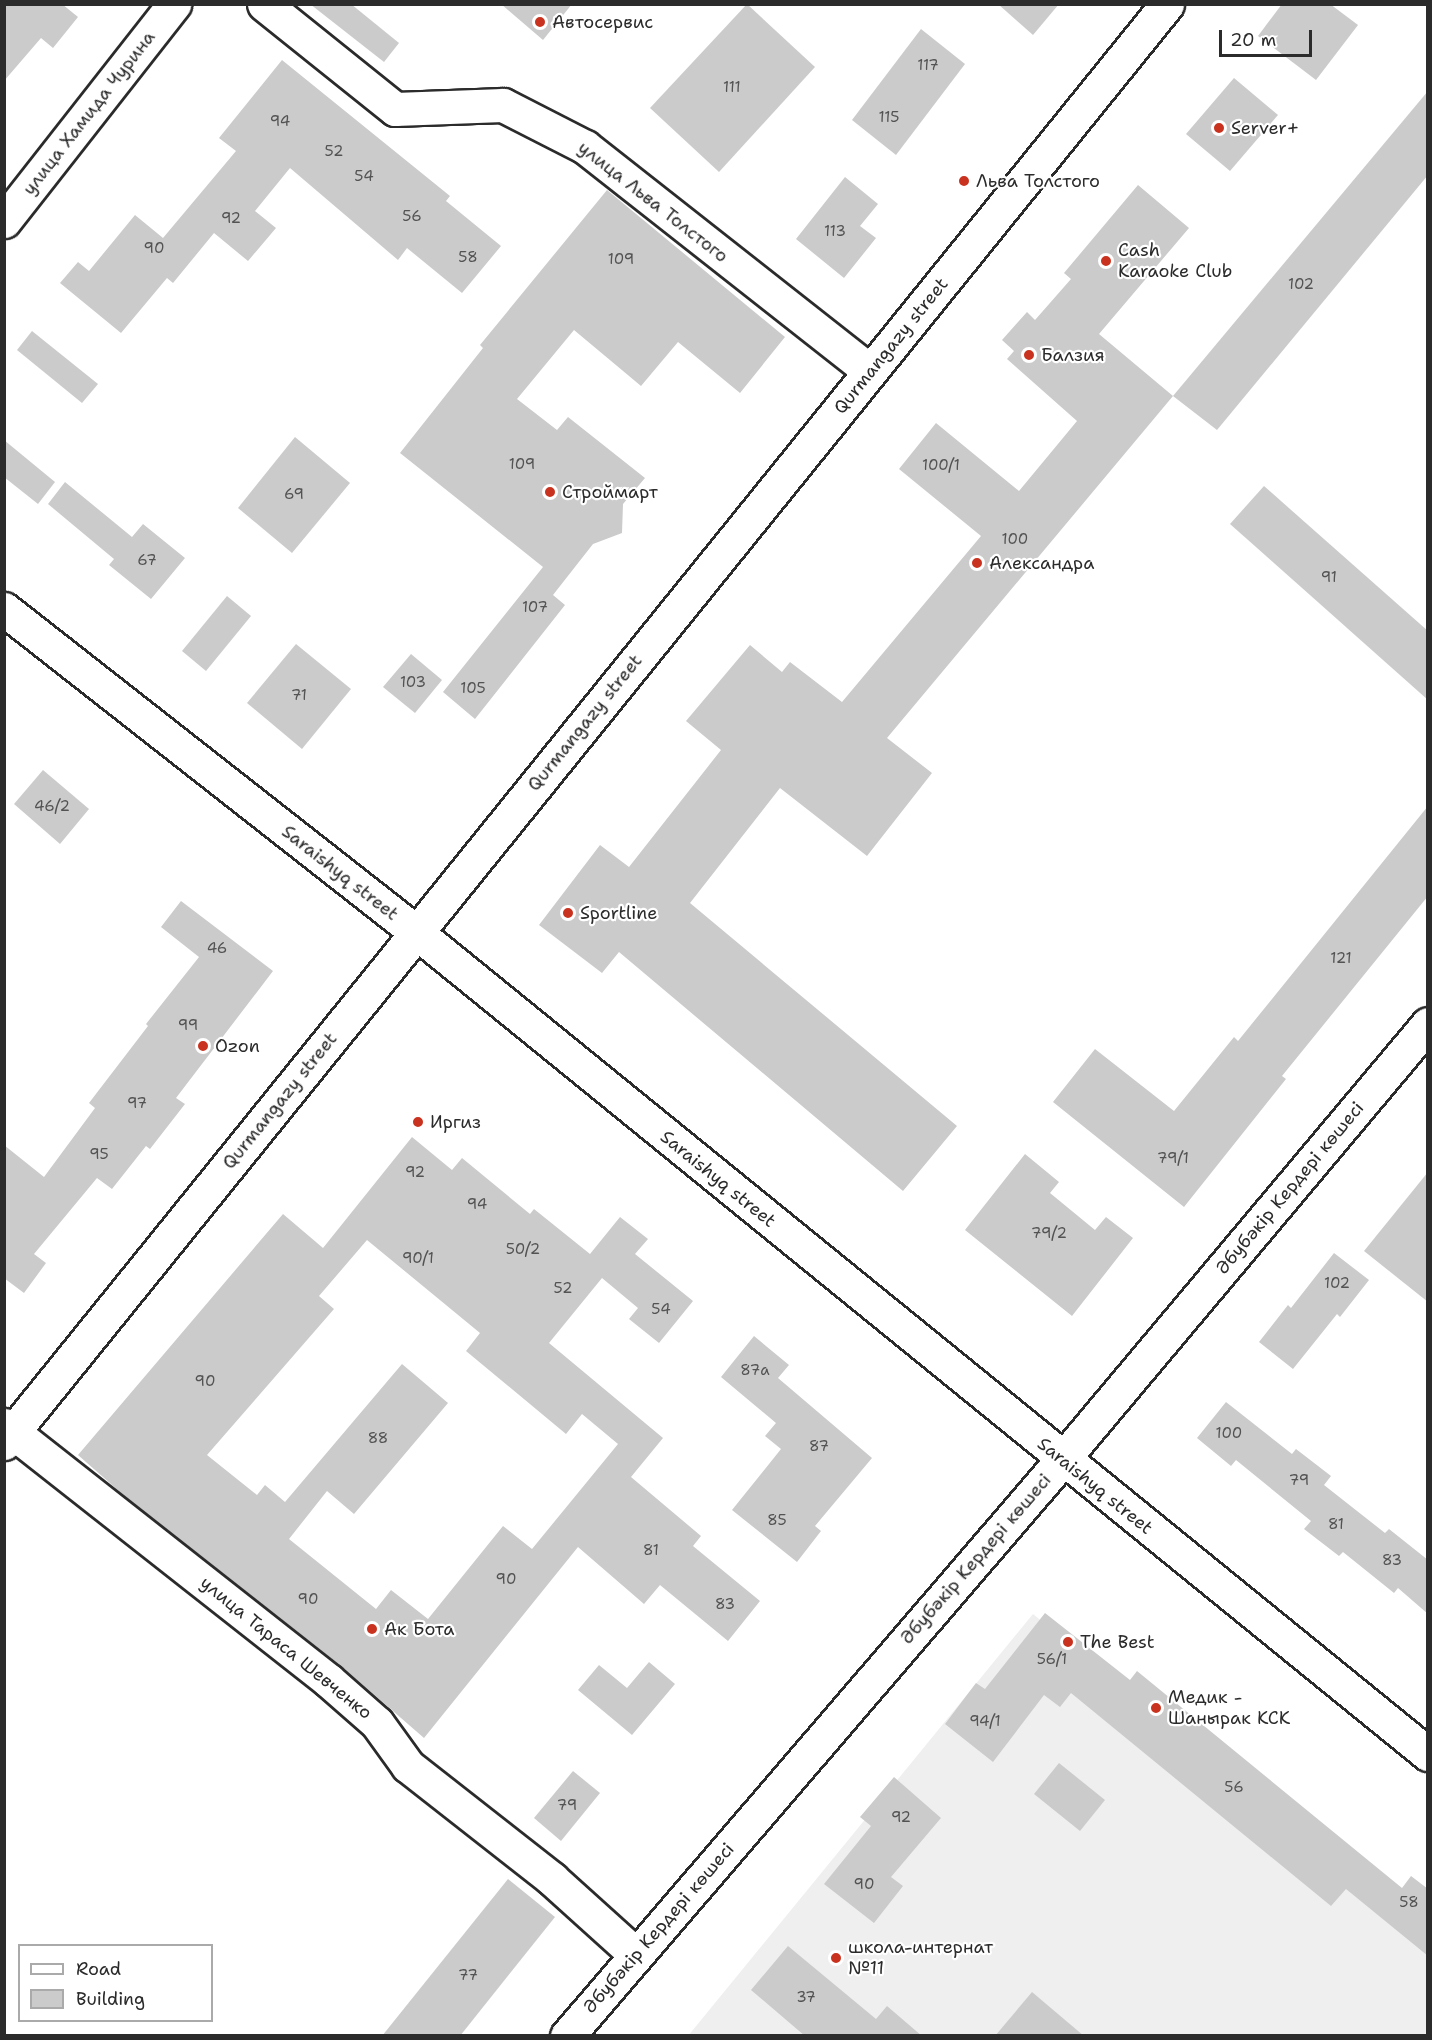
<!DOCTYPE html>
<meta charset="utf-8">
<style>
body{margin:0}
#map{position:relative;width:1432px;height:2040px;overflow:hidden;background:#fff;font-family:"Shantell Sans",sans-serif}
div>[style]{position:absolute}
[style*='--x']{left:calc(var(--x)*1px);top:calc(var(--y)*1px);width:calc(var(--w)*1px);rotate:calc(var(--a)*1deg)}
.built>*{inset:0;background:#efefef}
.building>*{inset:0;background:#cbcbcb}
.roads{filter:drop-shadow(2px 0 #2b2b2b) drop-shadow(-2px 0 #2b2b2b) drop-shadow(0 2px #2b2b2b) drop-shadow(0 -2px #2b2b2b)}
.minor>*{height:33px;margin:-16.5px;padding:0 16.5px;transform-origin:16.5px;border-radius:16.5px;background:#fff}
.dots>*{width:16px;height:16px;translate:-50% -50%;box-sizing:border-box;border:3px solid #fff;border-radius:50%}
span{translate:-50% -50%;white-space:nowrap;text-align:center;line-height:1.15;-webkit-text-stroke:4.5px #fff;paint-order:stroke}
.number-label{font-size:15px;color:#535353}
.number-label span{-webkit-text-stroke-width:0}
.poi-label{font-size:18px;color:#2b2b2b}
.left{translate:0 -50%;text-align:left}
.street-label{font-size:18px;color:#2b2b2b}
.frame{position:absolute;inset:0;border:6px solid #2b2b2b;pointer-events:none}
.legend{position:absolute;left:18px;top:1944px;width:195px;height:78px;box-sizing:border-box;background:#fff;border:2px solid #aaa;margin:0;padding:8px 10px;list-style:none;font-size:18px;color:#2b2b2b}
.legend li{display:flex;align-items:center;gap:12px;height:30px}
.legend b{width:30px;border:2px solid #aaa}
.scale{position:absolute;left:1219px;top:30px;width:93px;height:27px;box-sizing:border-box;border:3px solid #2b2b2b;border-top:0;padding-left:8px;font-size:18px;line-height:21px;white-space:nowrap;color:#2b2b2b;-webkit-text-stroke:4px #fff;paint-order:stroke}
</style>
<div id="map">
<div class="built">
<div style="clip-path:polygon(1033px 1614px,1427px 1939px,1427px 2035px,688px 2036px)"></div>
</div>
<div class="building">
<div style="clip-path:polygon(4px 4px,62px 4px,78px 17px,53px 48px,41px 38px,4px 81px)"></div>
<div style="clip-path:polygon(310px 4px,351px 4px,399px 43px,384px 62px)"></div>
<div style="clip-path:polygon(501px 4px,572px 4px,543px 40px)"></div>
<div style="clip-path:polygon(747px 4px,815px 67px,719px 172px,650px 108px)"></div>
<div style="clip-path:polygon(998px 4px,1059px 4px,1033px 35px)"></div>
<div style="clip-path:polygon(1282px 4px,1330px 4px,1358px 25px,1316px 80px,1258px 36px)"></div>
<div style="clip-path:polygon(921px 29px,965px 64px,896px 155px,852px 120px)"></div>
<div style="clip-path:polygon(282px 60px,450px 196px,446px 201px,501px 246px,462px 293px,407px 248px,398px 260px,290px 168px,255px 211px,276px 228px,248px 261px,214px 233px,173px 283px,167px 278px,121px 333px,60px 283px,78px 262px,89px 271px,135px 215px,163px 238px,236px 151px,219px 138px)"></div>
<div style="clip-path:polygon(1234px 78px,1278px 115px,1230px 171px,1186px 134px)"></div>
<div style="clip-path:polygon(1428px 91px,1428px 175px,1217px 430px,1173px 396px)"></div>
<div style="clip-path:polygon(845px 177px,878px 204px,860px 226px,876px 238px,844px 278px,796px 239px)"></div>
<div style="clip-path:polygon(1138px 185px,1189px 228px,1099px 334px,1173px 396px,887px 738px,932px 773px,867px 856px,780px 788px,690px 903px,957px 1126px,903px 1191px,619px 952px,602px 973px,539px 925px,600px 845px,629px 867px,721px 750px,686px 721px,750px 645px,782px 672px,790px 662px,842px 702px,981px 536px,899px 469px,936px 423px,1019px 491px,1077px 421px,1007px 359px,1014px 351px,1002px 340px,1027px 312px,1035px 320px,1071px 279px,1064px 273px)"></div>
<div style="clip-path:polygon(607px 190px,785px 337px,740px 393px,678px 342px,641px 386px,574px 330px,517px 399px,557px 430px,568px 417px,645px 478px,623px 504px,622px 533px,593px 544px,553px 595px,565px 605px,475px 719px,443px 692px,543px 567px,400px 453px,483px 348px,480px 345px)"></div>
<div style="clip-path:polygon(32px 331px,98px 384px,82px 403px,17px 350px)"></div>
<div style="clip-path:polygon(295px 437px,350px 483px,292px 553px,238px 508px)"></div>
<div style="clip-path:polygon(4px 440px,55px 482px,38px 504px,4px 477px)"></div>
<div style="clip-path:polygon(65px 482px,132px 537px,143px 524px,185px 558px,151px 599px,109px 565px,114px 559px,48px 504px)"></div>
<div style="clip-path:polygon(1264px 486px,1428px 631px,1428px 700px,1230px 524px)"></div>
<div style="clip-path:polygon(227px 596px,251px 616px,206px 671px,182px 651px)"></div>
<div style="clip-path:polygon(296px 644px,351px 689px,302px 749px,247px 703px)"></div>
<div style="clip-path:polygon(411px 654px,442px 680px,415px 713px,383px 687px)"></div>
<div style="clip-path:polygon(43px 770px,89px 809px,60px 844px,14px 804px)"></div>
<div style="clip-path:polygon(1428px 806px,1428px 896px,1282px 1076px,1286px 1079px,1184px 1207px,1053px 1102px,1095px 1049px,1174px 1111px,1234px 1037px,1238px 1041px)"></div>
<div style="clip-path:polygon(181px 901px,273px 971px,176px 1098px,185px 1104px,150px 1149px,146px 1146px,112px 1189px,97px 1178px,34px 1254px,46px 1263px,24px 1293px,4px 1278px,4px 1145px,44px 1177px,95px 1108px,89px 1103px,148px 1026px,146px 1024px,199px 957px,161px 927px)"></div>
<div style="clip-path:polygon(evenodd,412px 1137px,452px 1170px,462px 1158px,530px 1214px,534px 1209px,590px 1254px,620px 1217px,648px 1239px,635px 1254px,693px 1301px,659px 1343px,629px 1319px,638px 1308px,602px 1278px,549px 1343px,663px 1438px,631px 1477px,701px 1536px,693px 1546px,760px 1601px,728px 1641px,660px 1585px,644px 1604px,578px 1547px,424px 1738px,340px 1665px,128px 1499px,78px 1455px,283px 1214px,323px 1248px,412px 1137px,367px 1240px,480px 1333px,466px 1351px,566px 1434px,582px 1414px,618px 1444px,532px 1549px,503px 1526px,428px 1619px,391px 1590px,376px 1609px,289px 1539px,327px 1491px,354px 1514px,448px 1403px,402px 1364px,285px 1502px,265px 1485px,257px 1495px,207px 1455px,334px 1309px,319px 1296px,367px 1240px)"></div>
<div style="clip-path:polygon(1025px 1154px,1059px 1182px,1050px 1193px,1095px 1230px,1106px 1217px,1133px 1238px,1072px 1316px,965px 1230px)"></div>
<div style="clip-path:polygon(1428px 1172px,1428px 1302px,1364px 1251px)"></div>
<div style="clip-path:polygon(1334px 1253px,1369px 1280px,1340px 1317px,1337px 1314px,1293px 1369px,1259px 1342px,1288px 1305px,1291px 1308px)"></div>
<div style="clip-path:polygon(754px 1336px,789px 1365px,778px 1378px,872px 1458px,815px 1526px,821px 1531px,797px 1562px,732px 1510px,781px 1449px,765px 1436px,776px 1423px,721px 1377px)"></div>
<div style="clip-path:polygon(1226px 1402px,1292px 1454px,1296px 1449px,1331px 1476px,1324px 1485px,1385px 1533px,1389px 1529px,1428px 1560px,1428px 1614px,1398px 1588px,1394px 1593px,1343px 1552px,1339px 1556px,1304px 1529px,1311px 1521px,1236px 1460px,1231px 1466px,1197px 1438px)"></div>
<div style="clip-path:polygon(1045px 1613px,1130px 1680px,1137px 1671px,1402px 1888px,1411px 1876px,1428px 1889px,1428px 1956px,1346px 1889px,1331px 1906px,1071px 1693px,1060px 1707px,1044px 1695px,993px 1762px,945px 1724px,976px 1683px,985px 1689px)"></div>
<div style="clip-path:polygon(649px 1662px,675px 1684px,632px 1735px,578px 1690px,599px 1665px,627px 1688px)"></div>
<div style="clip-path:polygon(1059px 1763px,1105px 1800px,1080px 1831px,1034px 1794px)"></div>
<div style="clip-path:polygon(573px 1771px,600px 1793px,561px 1841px,534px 1818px)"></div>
<div style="clip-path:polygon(894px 1777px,941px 1818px,891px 1877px,903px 1886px,874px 1923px,824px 1884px,871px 1826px,860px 1817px)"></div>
<div style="clip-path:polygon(508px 1879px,555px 1917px,460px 2036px,382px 2036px)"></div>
<div style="clip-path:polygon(788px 1946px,876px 2019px,887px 2006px,922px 2036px,805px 2036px,751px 1990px)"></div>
<div style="clip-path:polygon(1032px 1992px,1084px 2036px,995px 2036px)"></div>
</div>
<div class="roads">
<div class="minor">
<div style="--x:264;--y:4;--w:168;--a:38.7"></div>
<div style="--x:395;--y:109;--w:108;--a:-2.1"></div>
<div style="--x:503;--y:105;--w:92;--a:27.1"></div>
<div style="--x:585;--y:147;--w:362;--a:38.2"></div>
<div style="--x:4;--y:221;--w:276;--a:-51.9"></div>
<div style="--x:4;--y:609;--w:524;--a:38.1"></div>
<div style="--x:416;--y:932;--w:1304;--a:39.09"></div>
<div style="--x:4;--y:1425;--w:412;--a:38.2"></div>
<div style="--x:328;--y:1680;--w:65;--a:41.3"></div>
<div style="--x:377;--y:1723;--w:53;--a:54.2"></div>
<div style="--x:408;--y:1766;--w:183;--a:38.1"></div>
<div style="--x:552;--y:1879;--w:113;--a:42.1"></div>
<div style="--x:4;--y:1443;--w:1850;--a:-51.05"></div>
<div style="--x:567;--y:2036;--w:759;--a:-49.33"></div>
<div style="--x:1062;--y:1460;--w:569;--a:-49.99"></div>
</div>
</div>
<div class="dots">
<div style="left:540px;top:22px;background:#c8321e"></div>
<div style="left:1219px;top:128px;background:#c8321e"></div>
<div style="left:964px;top:181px;background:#c8321e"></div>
<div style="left:1106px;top:261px;background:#c8321e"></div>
<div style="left:1029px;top:355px;background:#c8321e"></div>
<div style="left:550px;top:492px;background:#c8321e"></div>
<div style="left:977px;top:563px;background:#c8321e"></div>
<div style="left:568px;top:913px;background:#c8321e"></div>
<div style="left:203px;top:1046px;background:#c8321e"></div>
<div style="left:418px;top:1122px;background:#c8321e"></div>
<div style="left:372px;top:1629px;background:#c8321e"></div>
<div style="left:1068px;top:1642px;background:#c8321e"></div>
<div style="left:1156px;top:1708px;background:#c8321e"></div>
<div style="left:836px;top:1958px;background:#c8321e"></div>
</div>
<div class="number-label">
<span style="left:928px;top:66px">117</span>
<span style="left:732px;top:88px">111</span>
<span style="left:889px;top:118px">115</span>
<span style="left:280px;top:122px">94</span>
<span style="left:334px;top:152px">52</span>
<span style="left:364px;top:177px">54</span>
<span style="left:412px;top:217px">56</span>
<span style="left:231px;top:219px">92</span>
<span style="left:835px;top:232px">113</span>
<span style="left:154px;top:249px">90</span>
<span style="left:468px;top:258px">58</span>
<span style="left:621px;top:260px">109</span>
<span style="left:1301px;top:285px">102</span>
<span style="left:522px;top:465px">109</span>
<span style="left:941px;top:466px">100/1</span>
<span style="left:294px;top:495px">69</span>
<span style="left:1015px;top:540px">100</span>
<span style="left:147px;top:561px">67</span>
<span style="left:1329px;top:578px">91</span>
<span style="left:535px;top:608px">107</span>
<span style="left:413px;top:683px">103</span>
<span style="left:473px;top:689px">105</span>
<span style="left:299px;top:696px">71</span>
<span style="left:52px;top:807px">46/2</span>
<span style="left:217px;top:949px">46</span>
<span style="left:1341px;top:959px">121</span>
<span style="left:188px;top:1026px">99</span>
<span style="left:137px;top:1104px">97</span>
<span style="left:99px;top:1155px">95</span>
<span style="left:1173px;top:1159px">79/1</span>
<span style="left:415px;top:1173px">92</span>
<span style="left:477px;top:1205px">94</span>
<span style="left:1049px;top:1234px">79/2</span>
<span style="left:523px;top:1250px">50/2</span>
<span style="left:418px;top:1259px">90/1</span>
<span style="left:1337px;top:1284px">102</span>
<span style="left:563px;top:1289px">52</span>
<span style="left:661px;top:1310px">54</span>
<span style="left:755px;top:1371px">87а</span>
<span style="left:205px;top:1382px">90</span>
<span style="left:1229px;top:1434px">100</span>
<span style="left:378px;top:1439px">88</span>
<span style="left:819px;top:1447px">87</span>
<span style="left:1299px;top:1481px">79</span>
<span style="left:777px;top:1521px">85</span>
<span style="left:1336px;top:1525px">81</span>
<span style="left:651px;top:1551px">81</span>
<span style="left:1392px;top:1561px">83</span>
<span style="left:506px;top:1580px">90</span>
<span style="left:308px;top:1600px">90</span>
<span style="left:725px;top:1605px">83</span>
<span style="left:1052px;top:1660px">56/1</span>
<span style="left:985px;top:1722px">94/1</span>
<span style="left:1234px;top:1788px">56</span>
<span style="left:567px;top:1806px">79</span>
<span style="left:901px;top:1818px">92</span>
<span style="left:864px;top:1885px">90</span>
<span style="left:1409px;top:1903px">58</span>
<span style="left:468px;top:1976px">77</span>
<span style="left:806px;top:1998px">37</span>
</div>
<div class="poi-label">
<span class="left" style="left:552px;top:22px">Автосервис</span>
<span class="left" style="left:1231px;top:128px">Server+</span>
<span class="left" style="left:976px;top:181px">Льва Толстого</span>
<span class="left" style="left:1118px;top:261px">Cash<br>Karaoke Club</span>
<span class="left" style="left:1041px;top:355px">Балзия</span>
<span class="left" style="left:562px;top:492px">Строймарт</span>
<span class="left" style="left:989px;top:563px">Александра</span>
<span class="left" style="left:580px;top:913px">Sportline</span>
<span class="left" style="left:215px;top:1046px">Ozon</span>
<span class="left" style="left:430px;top:1122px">Иргиз</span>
<span class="left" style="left:384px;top:1629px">Ак Бота</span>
<span class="left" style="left:1080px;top:1642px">The Best</span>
<span class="left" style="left:1168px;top:1708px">Медик -<br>Шанырак КСК</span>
<span class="left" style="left:848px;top:1958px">школа-интернат<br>№11</span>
</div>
<div class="street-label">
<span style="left:89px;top:113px;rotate:-52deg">улица Хамида Чурина</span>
<span style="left:653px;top:202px;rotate:38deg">улица Льва Толстого</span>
<span style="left:891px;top:346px;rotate:-51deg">Qurmangazy street</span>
<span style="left:585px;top:723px;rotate:-51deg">Qurmangazy street</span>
<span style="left:340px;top:873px;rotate:38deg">Saraishyq street</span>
<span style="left:280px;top:1101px;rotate:-51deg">Qurmangazy street</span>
<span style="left:718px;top:1179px;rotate:39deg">Saraishyq street</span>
<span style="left:1290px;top:1188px;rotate:-50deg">Әбубәкір Кердері көшесі</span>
<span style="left:1095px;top:1486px;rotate:39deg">Saraishyq street</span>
<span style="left:976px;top:1559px;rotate:-49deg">Әбубәкір Кердері көшесі</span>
<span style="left:286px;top:1648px;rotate:39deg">улица Тараса Шевченко</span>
<span style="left:659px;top:1928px;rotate:-49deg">Әбубәкір Кердері көшесі</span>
</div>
<div class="frame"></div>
<ul class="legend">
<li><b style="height:8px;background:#fff"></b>Road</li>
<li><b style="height:16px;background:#cbcbcb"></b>Building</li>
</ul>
<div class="scale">20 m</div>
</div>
